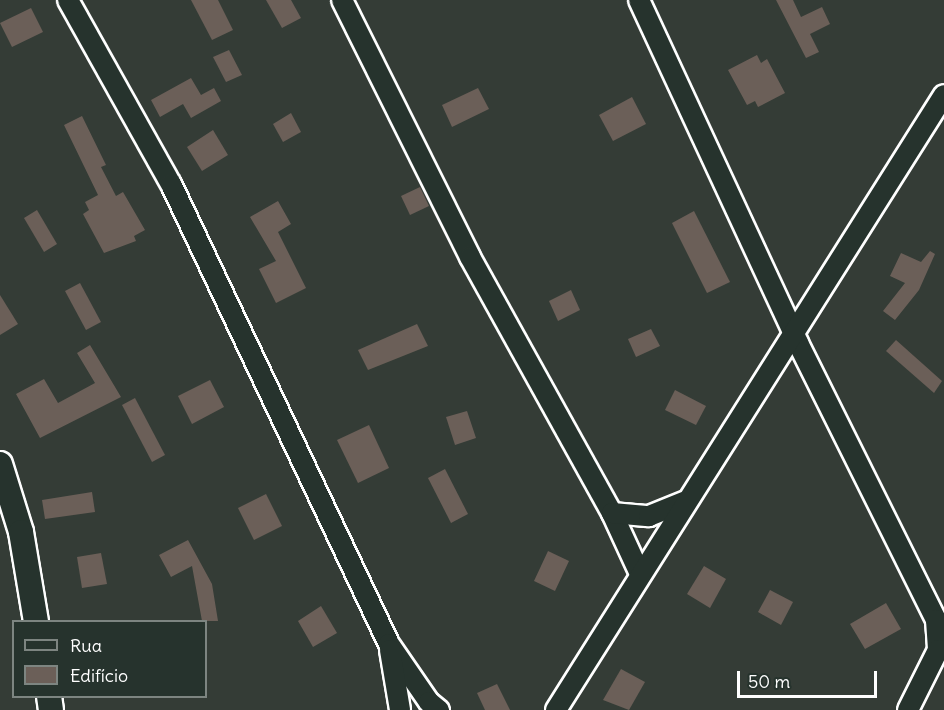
<!DOCTYPE html>
<meta charset="utf-8">
<style>
body{margin:0}
#map{position:relative;width:944px;height:710px;overflow:hidden;background:#343c36;font-family:Delius,sans-serif}
div>[style]{position:absolute}
[style*='--x']{left:calc(var(--x)*1px);top:calc(var(--y)*1px);width:calc(var(--w)*1px);rotate:calc(var(--a)*1deg)}
.building>*{inset:0;background:#6b5f58}
.roads{filter:drop-shadow(2px 0 #fff) drop-shadow(-2px 0 #fff) drop-shadow(0 2px #fff) drop-shadow(0 -2px #fff)}
.minor>*{height:20px;margin:-10px;padding:0 10px;transform-origin:10px;border-radius:10px;background:#26332d}
.tertiary>*{height:24px;margin:-12px;padding:0 12px;transform-origin:12px;border-radius:12px;background:#26332d}
span{translate:-50% -50%;white-space:nowrap;text-align:center;line-height:1.15;-webkit-text-stroke:6px #26332d;paint-order:stroke}
.legend{position:absolute;left:12px;top:620px;width:195px;height:78px;box-sizing:border-box;background:#26332d;border:2px solid #7d8581;margin:0;padding:8px 10px;list-style:none;font-size:18px;color:#fff}
.legend li{display:flex;align-items:center;gap:12px;height:30px}
.legend b{width:30px;border:2px solid #7d8581}
.scale{position:absolute;left:737px;top:671px;width:140px;height:27px;box-sizing:border-box;border:3px solid #fff;border-top:0;padding-left:8px;font-size:18px;line-height:21px;white-space:nowrap;color:#fff;-webkit-text-stroke:4px #26332d;paint-order:stroke}
</style>
<div id="map">
<div class="building">
<div style="clip-path:polygon(191px 0,218px 0,233px 30px,212px 40px)"></div>
<div style="clip-path:polygon(266px 0,291px 0,301px 18px,282px 28px)"></div>
<div style="clip-path:polygon(776px 0,793px 0,801px 17px,822px 7px,830px 24px,810px 34px,819px 52px,806px 58px)"></div>
<div style="clip-path:polygon(31px 8px,43px 32px,12px 47px,0 23px)"></div>
<div style="clip-path:polygon(229px 50px,242px 75px,226px 82px,213px 57px)"></div>
<div style="clip-path:polygon(757px 55px,761px 63px,767px 59px,785px 93px,758px 107px,755px 101px,747px 105px,728px 70px)"></div>
<div style="clip-path:polygon(191px 78px,201px 95px,214px 88px,221px 101px,191px 118px,183px 104px,160px 117px,151px 100px)"></div>
<div style="clip-path:polygon(478px 88px,489px 109px,452px 127px,442px 105px)"></div>
<div style="clip-path:polygon(632px 97px,646px 124px,613px 141px,599px 115px)"></div>
<div style="clip-path:polygon(291px 113px,301px 132px,283px 142px,273px 124px)"></div>
<div style="clip-path:polygon(82px 116px,106px 165px,101px 167px,116px 196px,123px 192px,145px 230px,134px 236px,136px 241px,104px 253px,83px 214px,89px 210px,85px 202px,98px 195px,64px 125px)"></div>
<div style="clip-path:polygon(213px 130px,228px 155px,202px 171px,187px 147px)"></div>
<div style="clip-path:polygon(420px 187px,429px 206px,410px 215px,401px 196px)"></div>
<div style="clip-path:polygon(278px 201px,291px 224px,278px 232px,306px 288px,276px 303px,259px 269px,276px 261px,250px 217px)"></div>
<div style="clip-path:polygon(37px 210px,57px 244px,44px 252px,24px 218px)"></div>
<div style="clip-path:polygon(694px 211px,730px 282px,707px 293px,672px 223px)"></div>
<div style="clip-path:polygon(930px 251px,935px 254px,919px 290px,895px 320px,883px 311px,905px 283px,890px 276px,901px 253px,921px 262px)"></div>
<div style="clip-path:polygon(80px 283px,101px 322px,86px 330px,65px 291px)"></div>
<div style="clip-path:polygon(571px 290px,580px 310px,558px 321px,549px 301px)"></div>
<div style="clip-path:polygon(0 295px,18px 324px,0 335px)"></div>
<div style="clip-path:polygon(417px 324px,428px 346px,368px 370px,358px 350px)"></div>
<div style="clip-path:polygon(651px 329px,660px 346px,636px 357px,628px 339px)"></div>
<div style="clip-path:polygon(896px 340px,942px 381px,934px 393px,886px 351px)"></div>
<div style="clip-path:polygon(90px 345px,121px 397px,40px 438px,16px 394px,44px 379px,58px 403px,95px 383px,77px 353px)"></div>
<div style="clip-path:polygon(210px 380px,224px 407px,192px 424px,178px 396px)"></div>
<div style="clip-path:polygon(675px 390px,706px 406px,696px 425px,665px 410px)"></div>
<div style="clip-path:polygon(135px 398px,165px 455px,152px 462px,122px 405px)"></div>
<div style="clip-path:polygon(467px 411px,476px 438px,455px 445px,446px 417px)"></div>
<div style="clip-path:polygon(369px 425px,389px 468px,358px 483px,337px 440px)"></div>
<div style="clip-path:polygon(445px 469px,468px 514px,451px 523px,428px 478px)"></div>
<div style="clip-path:polygon(92px 492px,95px 512px,45px 519px,42px 500px)"></div>
<div style="clip-path:polygon(266px 494px,282px 526px,254px 540px,238px 508px)"></div>
<div style="clip-path:polygon(188px 540px,212px 584px,218px 621px,202px 621px,192px 566px,171px 577px,159px 555px)"></div>
<div style="clip-path:polygon(548px 551px,569px 561px,555px 591px,534px 581px)"></div>
<div style="clip-path:polygon(101px 553px,107px 584px,82px 588px,77px 557px)"></div>
<div style="clip-path:polygon(704px 566px,726px 579px,710px 608px,687px 594px)"></div>
<div style="clip-path:polygon(770px 590px,793px 602px,781px 625px,758px 612px)"></div>
<div style="clip-path:polygon(886px 603px,901px 629px,865px 649px,850px 624px)"></div>
<div style="clip-path:polygon(321px 606px,337px 633px,313px 647px,298px 621px)"></div>
<div style="clip-path:polygon(621px 669px,645px 682px,629px 710px,603px 700px)"></div>
<div style="clip-path:polygon(497px 684px,510px 710px,485px 710px,477px 693px)"></div>
</div>
<div class="roads">
<div class="minor">
<div style="--x:68;--y:0;--w:211;--a:60.8"></div>
<div style="--x:171;--y:184;--w:509;--a:64.64"></div>
<div style="--x:389;--y:644;--w:70;--a:55.4"></div>
<div style="--x:429;--y:702;--w:13;--a:39"></div>
<div style="--x:342;--y:0;--w:287;--a:63.5"></div>
<div style="--x:470;--y:257;--w:293;--a:61"></div>
<div style="--x:612;--y:513;--w:67;--a:65.3"></div>
<div style="--x:639;--y:0;--w:378;--a:65.1"></div>
<div style="--x:798;--y:343;--w:309;--a:63.5"></div>
<div style="--x:936;--y:620;--w:30;--a:86"></div>
<div style="--x:938;--y:650;--w:67;--a:116.6"></div>
<div style="--x:612;--y:513;--w:37;--a:5"></div>
<div style="--x:649;--y:516;--w:38;--a:-22"></div>
<div style="--x:390;--y:650;--w:61;--a:80.5"></div>
<div style="--x:556;--y:710;--w:727;--a:-57.75"></div>
</div>
<div class="tertiary">
<div style="--x:0;--y:464;--w:71;--a:72.8"></div>
<div style="--x:21;--y:532;--w:91;--a:80.5"></div>
<div style="--x:49;--y:696;--w:14;--a:82"></div>
</div>
</div>
<ul class="legend">
<li><b style="height:8px;background:#26332d"></b>Rua</li>
<li><b style="height:16px;background:#6b5f58"></b>Edifício</li>
</ul>
<div class="scale">50 m</div>
</div>
